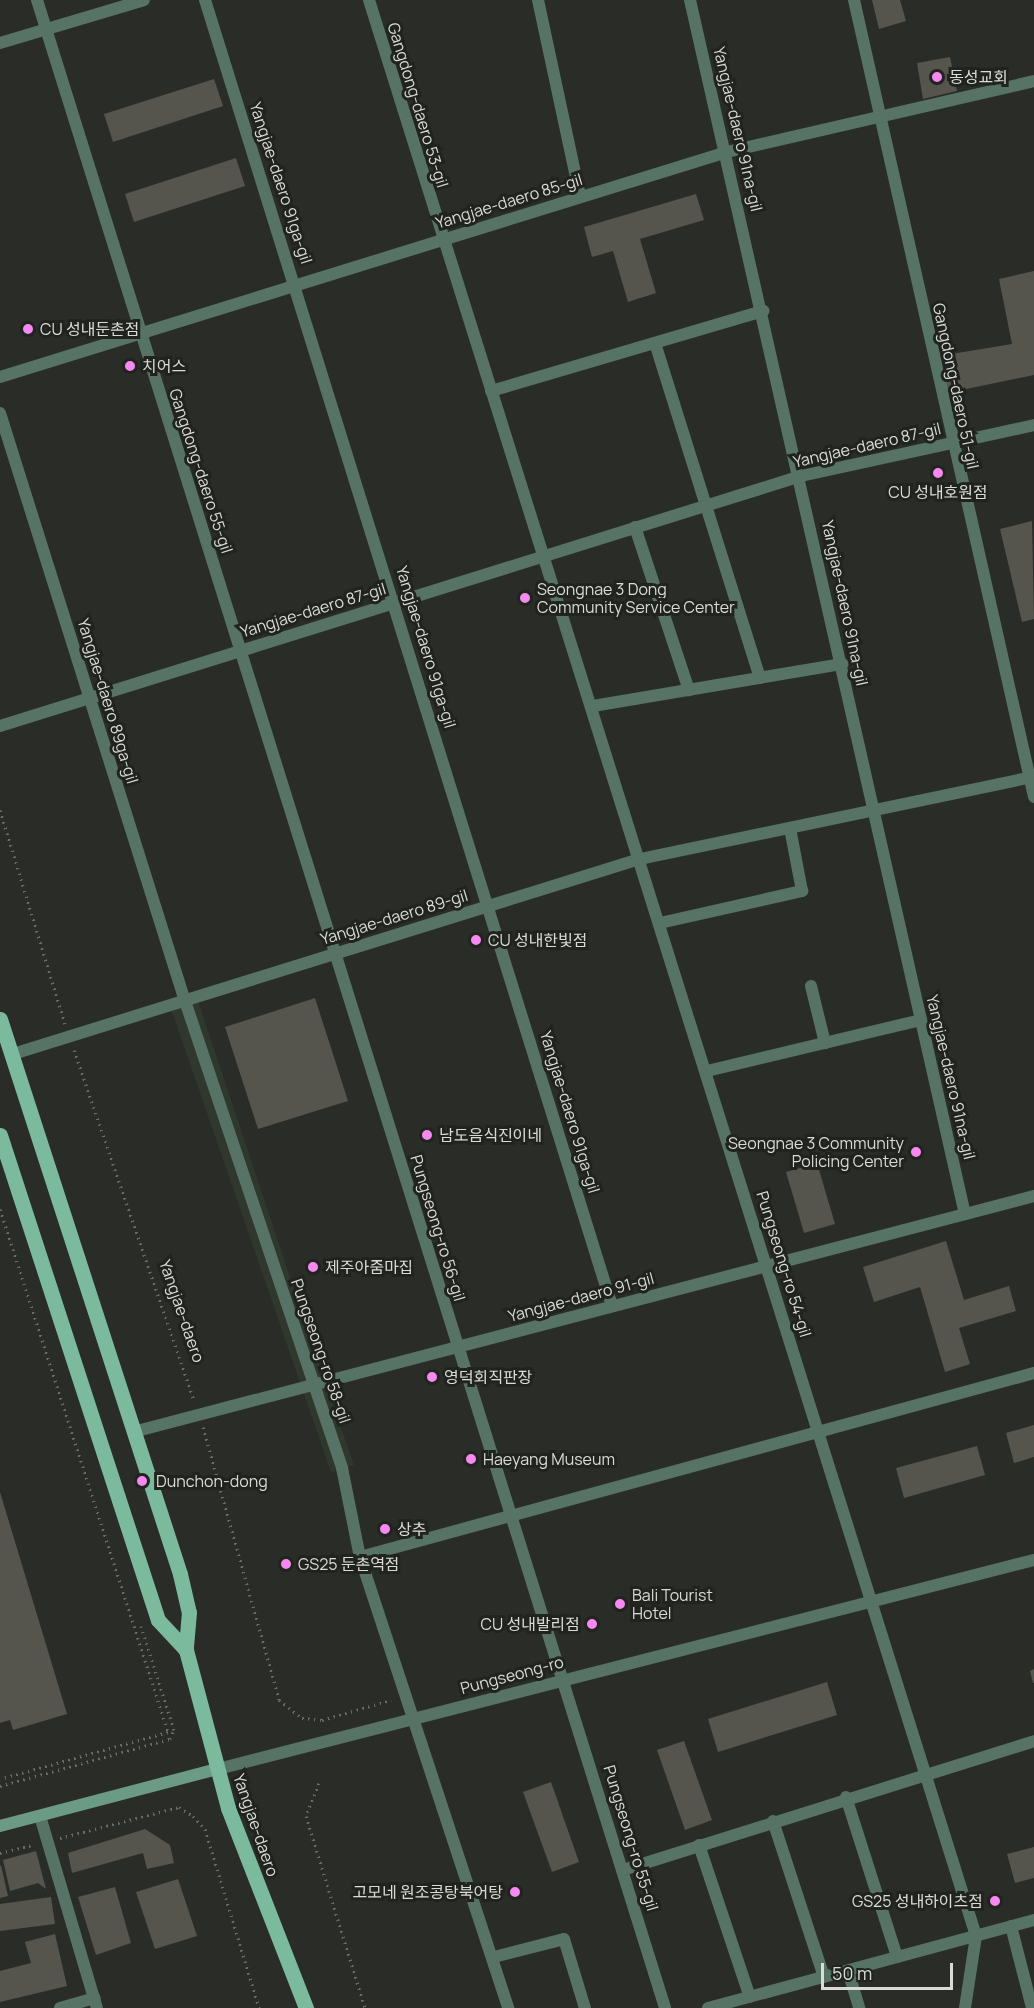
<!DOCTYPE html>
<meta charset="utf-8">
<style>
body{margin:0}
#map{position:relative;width:1034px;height:2008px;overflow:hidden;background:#2a2d27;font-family:Manrope,"Noto Sans KR",sans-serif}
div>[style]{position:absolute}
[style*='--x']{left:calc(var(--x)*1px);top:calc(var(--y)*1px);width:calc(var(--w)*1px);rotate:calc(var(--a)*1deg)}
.built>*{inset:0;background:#30372c}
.building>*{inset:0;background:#55544d}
.path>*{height:3px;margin-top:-1.5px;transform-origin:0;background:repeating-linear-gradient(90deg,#696b66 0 1.5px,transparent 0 6px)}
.pedestrian>*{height:12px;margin:-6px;padding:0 6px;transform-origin:6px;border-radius:6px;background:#567365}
.minor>*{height:12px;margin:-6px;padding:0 6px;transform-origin:6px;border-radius:6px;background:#567365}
.tertiary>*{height:12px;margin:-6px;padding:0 6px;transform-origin:6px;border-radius:6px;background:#567365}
.secondary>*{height:12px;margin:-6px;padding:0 6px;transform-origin:6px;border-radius:6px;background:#6c9b85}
.primary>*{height:15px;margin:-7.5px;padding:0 7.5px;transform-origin:7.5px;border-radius:7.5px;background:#7cba9e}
.dots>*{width:16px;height:16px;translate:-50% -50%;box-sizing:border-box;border:3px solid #20231e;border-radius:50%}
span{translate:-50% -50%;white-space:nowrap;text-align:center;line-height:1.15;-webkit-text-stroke:6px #20231e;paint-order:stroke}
.poi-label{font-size:16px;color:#d9dbd7}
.left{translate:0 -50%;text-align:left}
.right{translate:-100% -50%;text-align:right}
.street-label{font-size:16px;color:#d9dbd7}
.scale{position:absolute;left:821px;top:1963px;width:132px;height:27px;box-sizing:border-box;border:3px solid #d9dbd7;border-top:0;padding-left:8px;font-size:18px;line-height:21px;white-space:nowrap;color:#d9dbd7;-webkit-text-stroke:4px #20231e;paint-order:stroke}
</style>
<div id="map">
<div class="built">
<div style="clip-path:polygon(196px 995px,325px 1382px,354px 1465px,331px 1472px,169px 1003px)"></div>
</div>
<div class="building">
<div style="clip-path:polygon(872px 0,900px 0,906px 21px,879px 29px)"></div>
<div style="clip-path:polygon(950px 57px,957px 91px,923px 99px,917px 63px)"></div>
<div style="clip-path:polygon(214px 79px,223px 106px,113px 142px,104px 114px)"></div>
<div style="clip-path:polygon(236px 158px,245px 186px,134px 222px,125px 194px)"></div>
<div style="clip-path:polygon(696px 194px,704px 220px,640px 239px,656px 293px,628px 302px,613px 251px,592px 257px,584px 227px)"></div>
<div style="clip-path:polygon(1034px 271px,1034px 375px,947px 393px,939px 356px,1012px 344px,999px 279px)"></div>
<div style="clip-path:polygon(1032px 521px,1034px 619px,1022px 622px,1000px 529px)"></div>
<div style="clip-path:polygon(315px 998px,348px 1101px,258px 1129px,225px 1027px)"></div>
<div style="clip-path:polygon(817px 1163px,835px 1224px,804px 1233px,786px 1172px)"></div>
<div style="clip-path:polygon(946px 1241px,964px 1300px,1009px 1286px,1016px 1311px,959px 1328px,970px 1364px,945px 1372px,920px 1287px,874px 1302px,863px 1267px)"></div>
<div style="clip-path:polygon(1034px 1425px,1034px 1457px,1014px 1463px,1006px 1433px)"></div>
<div style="clip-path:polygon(977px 1446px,985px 1475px,904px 1498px,896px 1468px)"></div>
<div style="clip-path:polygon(0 1492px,67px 1714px,13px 1730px,10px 1720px,0 1723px)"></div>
<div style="clip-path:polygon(1034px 1669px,1034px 1683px,1033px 1683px,1030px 1671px)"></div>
<div style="clip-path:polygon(827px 1682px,837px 1715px,718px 1752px,708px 1719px)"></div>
<div style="clip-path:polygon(684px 1741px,712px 1820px,685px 1830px,657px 1750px)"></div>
<div style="clip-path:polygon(551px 1782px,579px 1862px,552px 1872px,523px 1792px)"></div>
<div style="clip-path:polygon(145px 1829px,170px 1845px,174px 1863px,147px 1869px,143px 1853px,72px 1873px,68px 1853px)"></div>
<div style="clip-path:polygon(1034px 1847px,1034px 1878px,1015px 1883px,1007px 1854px)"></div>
<div style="clip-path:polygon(36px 1851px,46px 1889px,38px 1883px,10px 1891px,3px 1860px)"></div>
<div style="clip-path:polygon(1px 1865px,8px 1896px,0 1898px,0 1866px)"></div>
<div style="clip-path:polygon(178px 1879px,197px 1936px,155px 1949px,136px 1892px)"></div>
<div style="clip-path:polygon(115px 1887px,131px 1943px,96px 1955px,78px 1897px)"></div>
<div style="clip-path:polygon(51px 1897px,55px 1924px,0 1931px,0 1904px)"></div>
<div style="clip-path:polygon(55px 1934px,67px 1986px,0 2002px,0 1971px,31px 1963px,25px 1942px)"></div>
</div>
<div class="path">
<div style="--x:0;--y:810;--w:224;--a:73.1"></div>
<div style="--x:74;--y:1050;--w:371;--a:71.1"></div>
<div style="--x:0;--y:1209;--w:549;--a:72.19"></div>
<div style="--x:168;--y:1732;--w:174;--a:164.4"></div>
<div style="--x:203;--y:1427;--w:283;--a:74.4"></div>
<div style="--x:279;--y:1700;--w:29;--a:38"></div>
<div style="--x:302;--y:1718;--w:20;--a:6"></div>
<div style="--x:322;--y:1720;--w:72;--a:-16.2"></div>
<div style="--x:319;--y:1783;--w:35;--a:112"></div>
<div style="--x:306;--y:1816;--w:201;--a:72.9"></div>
<div style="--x:0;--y:1786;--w:176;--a:-15.5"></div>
<div style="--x:170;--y:1739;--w:10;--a:-66"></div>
<div style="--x:174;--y:1730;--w:109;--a:-107.6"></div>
<div style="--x:60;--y:1838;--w:123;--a:-14.6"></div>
<div style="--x:179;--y:1807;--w:17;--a:33"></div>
<div style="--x:193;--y:1816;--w:18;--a:47"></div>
<div style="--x:205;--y:1829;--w:187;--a:73.2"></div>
<div style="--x:0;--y:1853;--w:34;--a:-14"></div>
</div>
<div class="pedestrian">
<div style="--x:184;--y:998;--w:496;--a:71.4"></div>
</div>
<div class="minor">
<div style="--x:37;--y:0;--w:2104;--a:72.63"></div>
<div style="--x:205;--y:0;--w:1368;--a:72.69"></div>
<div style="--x:369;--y:0;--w:2029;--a:72.59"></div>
<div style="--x:976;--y:1936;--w:73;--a:98.7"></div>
<div style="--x:538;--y:0;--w:200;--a:77.9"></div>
<div style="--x:690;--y:0;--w:1245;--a:77.24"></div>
<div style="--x:854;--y:0;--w:817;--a:77.27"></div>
<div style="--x:0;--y:43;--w:150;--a:-16.6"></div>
<div style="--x:655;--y:343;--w:351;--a:72.6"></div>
<div style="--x:0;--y:377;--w:761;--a:-17.2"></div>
<div style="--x:727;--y:152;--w:315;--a:-13"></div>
<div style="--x:491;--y:391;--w:284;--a:-16.4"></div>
<div style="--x:0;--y:413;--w:613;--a:72.54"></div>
<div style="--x:635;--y:527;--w:172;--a:71.7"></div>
<div style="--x:593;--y:706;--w:253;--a:-9.6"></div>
<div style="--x:0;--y:726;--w:839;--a:-17.33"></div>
<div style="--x:801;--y:476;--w:239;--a:-12.3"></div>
<div style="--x:660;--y:923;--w:146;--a:-12.7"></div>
<div style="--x:802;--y:891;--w:64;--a:-100.8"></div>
<div style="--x:811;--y:986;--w:59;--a:76.2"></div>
<div style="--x:13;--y:1054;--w:657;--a:-17.28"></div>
<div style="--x:640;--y:859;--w:402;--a:-11.8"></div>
<div style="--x:707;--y:1071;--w:220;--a:-13.4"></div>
<div style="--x:137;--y:1431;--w:927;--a:-14.68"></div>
<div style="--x:342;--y:1468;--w:91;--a:78.6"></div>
<div style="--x:360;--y:1557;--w:475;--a:71.8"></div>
<div style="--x:360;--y:1557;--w:699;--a:-15.27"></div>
<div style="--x:846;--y:1797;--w:168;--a:72.3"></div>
<div style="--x:40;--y:1816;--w:200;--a:73.5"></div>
<div style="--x:773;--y:1821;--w:164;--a:71.9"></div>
<div style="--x:699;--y:1845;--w:160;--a:71.5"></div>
<div style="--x:623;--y:1870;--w:431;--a:-17.4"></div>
<div style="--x:1011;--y:1926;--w:85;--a:75.6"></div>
<div style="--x:494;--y:1957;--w:72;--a:-14.4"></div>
<div style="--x:564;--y:1939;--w:72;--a:73.1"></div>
<div style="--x:848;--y:1971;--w:39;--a:73"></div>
<div style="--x:60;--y:2008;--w:36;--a:-16"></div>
<div style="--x:708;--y:2008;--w:338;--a:-15.1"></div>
</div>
<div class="tertiary">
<div style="--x:218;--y:1769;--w:842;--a:-14.37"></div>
</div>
<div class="secondary">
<div style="--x:0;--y:1826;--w:225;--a:-14.7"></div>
</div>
<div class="primary">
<div style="--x:0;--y:1019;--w:583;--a:72.03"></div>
<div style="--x:180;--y:1574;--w:39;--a:77"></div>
<div style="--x:189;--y:1612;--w:38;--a:95"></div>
<div style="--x:186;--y:1650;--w:163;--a:75.1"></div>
<div style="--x:228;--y:1808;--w:215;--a:68.7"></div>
<div style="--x:0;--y:1135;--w:510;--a:71.96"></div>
<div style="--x:158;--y:1620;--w:41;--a:47"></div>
</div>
<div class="dots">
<div style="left:937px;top:77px;background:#f589ef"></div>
<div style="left:28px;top:329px;background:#f589ef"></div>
<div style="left:130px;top:366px;background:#f589ef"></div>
<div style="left:938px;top:473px;background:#f589ef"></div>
<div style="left:525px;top:598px;background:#f589ef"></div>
<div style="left:476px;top:940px;background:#f589ef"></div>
<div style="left:427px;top:1135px;background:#f589ef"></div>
<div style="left:916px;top:1152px;background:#f589ef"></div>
<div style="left:313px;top:1267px;background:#f589ef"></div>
<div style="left:432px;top:1377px;background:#f589ef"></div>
<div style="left:471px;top:1459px;background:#f589ef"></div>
<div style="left:142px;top:1481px;background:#f589ef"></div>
<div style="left:385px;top:1529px;background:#f589ef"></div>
<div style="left:286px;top:1564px;background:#f589ef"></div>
<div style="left:620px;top:1604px;background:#f589ef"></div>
<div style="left:592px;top:1624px;background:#f589ef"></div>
<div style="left:515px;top:1892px;background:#f589ef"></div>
<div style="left:995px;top:1901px;background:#f589ef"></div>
</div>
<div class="poi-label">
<span class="left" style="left:949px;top:77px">동성교회</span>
<span class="left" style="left:40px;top:329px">CU 성내둔촌점</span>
<span class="left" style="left:142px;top:366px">치어스</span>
<span style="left:938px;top:492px">CU 성내호원점</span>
<span class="left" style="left:537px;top:598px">Seongnae 3 Dong<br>Community Service Center</span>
<span class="left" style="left:488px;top:940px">CU 성내한빛점</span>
<span class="left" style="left:439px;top:1135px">남도음식진이네</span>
<span class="right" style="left:904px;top:1152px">Seongnae 3 Community<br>Policing Center</span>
<span class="left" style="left:325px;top:1267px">제주아줌마집</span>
<span class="left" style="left:444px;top:1377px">영덕회직판장</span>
<span class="left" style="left:483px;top:1459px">Haeyang Museum</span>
<span class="left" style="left:156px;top:1481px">Dunchon-dong</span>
<span class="left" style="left:397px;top:1529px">상추</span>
<span class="left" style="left:298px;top:1564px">GS25 둔촌역점</span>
<span class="left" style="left:632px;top:1604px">Bali Tourist<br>Hotel</span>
<span class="right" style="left:580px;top:1624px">CU 성내발리점</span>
<span class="right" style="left:503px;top:1892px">고모네 원조콩탕북어탕</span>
<span class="right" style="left:983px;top:1901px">GS25 성내하이츠점</span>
</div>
<div class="street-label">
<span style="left:418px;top:105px;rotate:73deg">Gangdong-daero 53-gil</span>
<span style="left:738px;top:129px;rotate:77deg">Yangjae-daero 91na-gil</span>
<span style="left:281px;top:183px;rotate:72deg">Yangjae-daero 91ga-gil</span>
<span style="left:509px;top:201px;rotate:-17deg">Yangjae-daero 85-gil</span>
<span style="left:956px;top:386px;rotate:78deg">Gangdong-daero 51-gil</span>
<span style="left:867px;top:445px;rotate:-13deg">Yangjae-daero 87-gil</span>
<span style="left:201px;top:471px;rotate:72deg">Gangdong-daero 55-gil</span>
<span style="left:845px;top:603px;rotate:78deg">Yangjae-daero 91na-gil</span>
<span style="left:313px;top:610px;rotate:-17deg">Yangjae-daero 87-gil</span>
<span style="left:426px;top:647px;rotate:73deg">Yangjae-daero 91ga-gil</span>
<span style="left:108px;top:701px;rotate:73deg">Yangjae-daero 89ga-gil</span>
<span style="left:394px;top:917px;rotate:-17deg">Yangjae-daero 89-gil</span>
<span style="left:951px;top:1077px;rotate:77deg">Yangjae-daero 91na-gil</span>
<span style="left:570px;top:1112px;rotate:73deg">Yangjae-daero 91ga-gil</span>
<span style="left:438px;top:1228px;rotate:73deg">Pungseong-ro 56-gil</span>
<span style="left:784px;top:1264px;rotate:73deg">Pungseong-ro 54-gil</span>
<span style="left:581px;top:1297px;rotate:-15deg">Yangjae-daero 91-gil</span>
<span style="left:182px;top:1311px;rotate:71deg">Yangjae-daero</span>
<span style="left:321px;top:1351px;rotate:71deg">Pungseong-ro 58-gil</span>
<span style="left:512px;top:1675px;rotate:-15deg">Pungseong-ro</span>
<span style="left:256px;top:1825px;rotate:71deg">Yangjae-daero</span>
<span style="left:631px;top:1838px;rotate:73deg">Pungseong-ro 55-gil</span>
</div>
<div class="scale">50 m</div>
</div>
